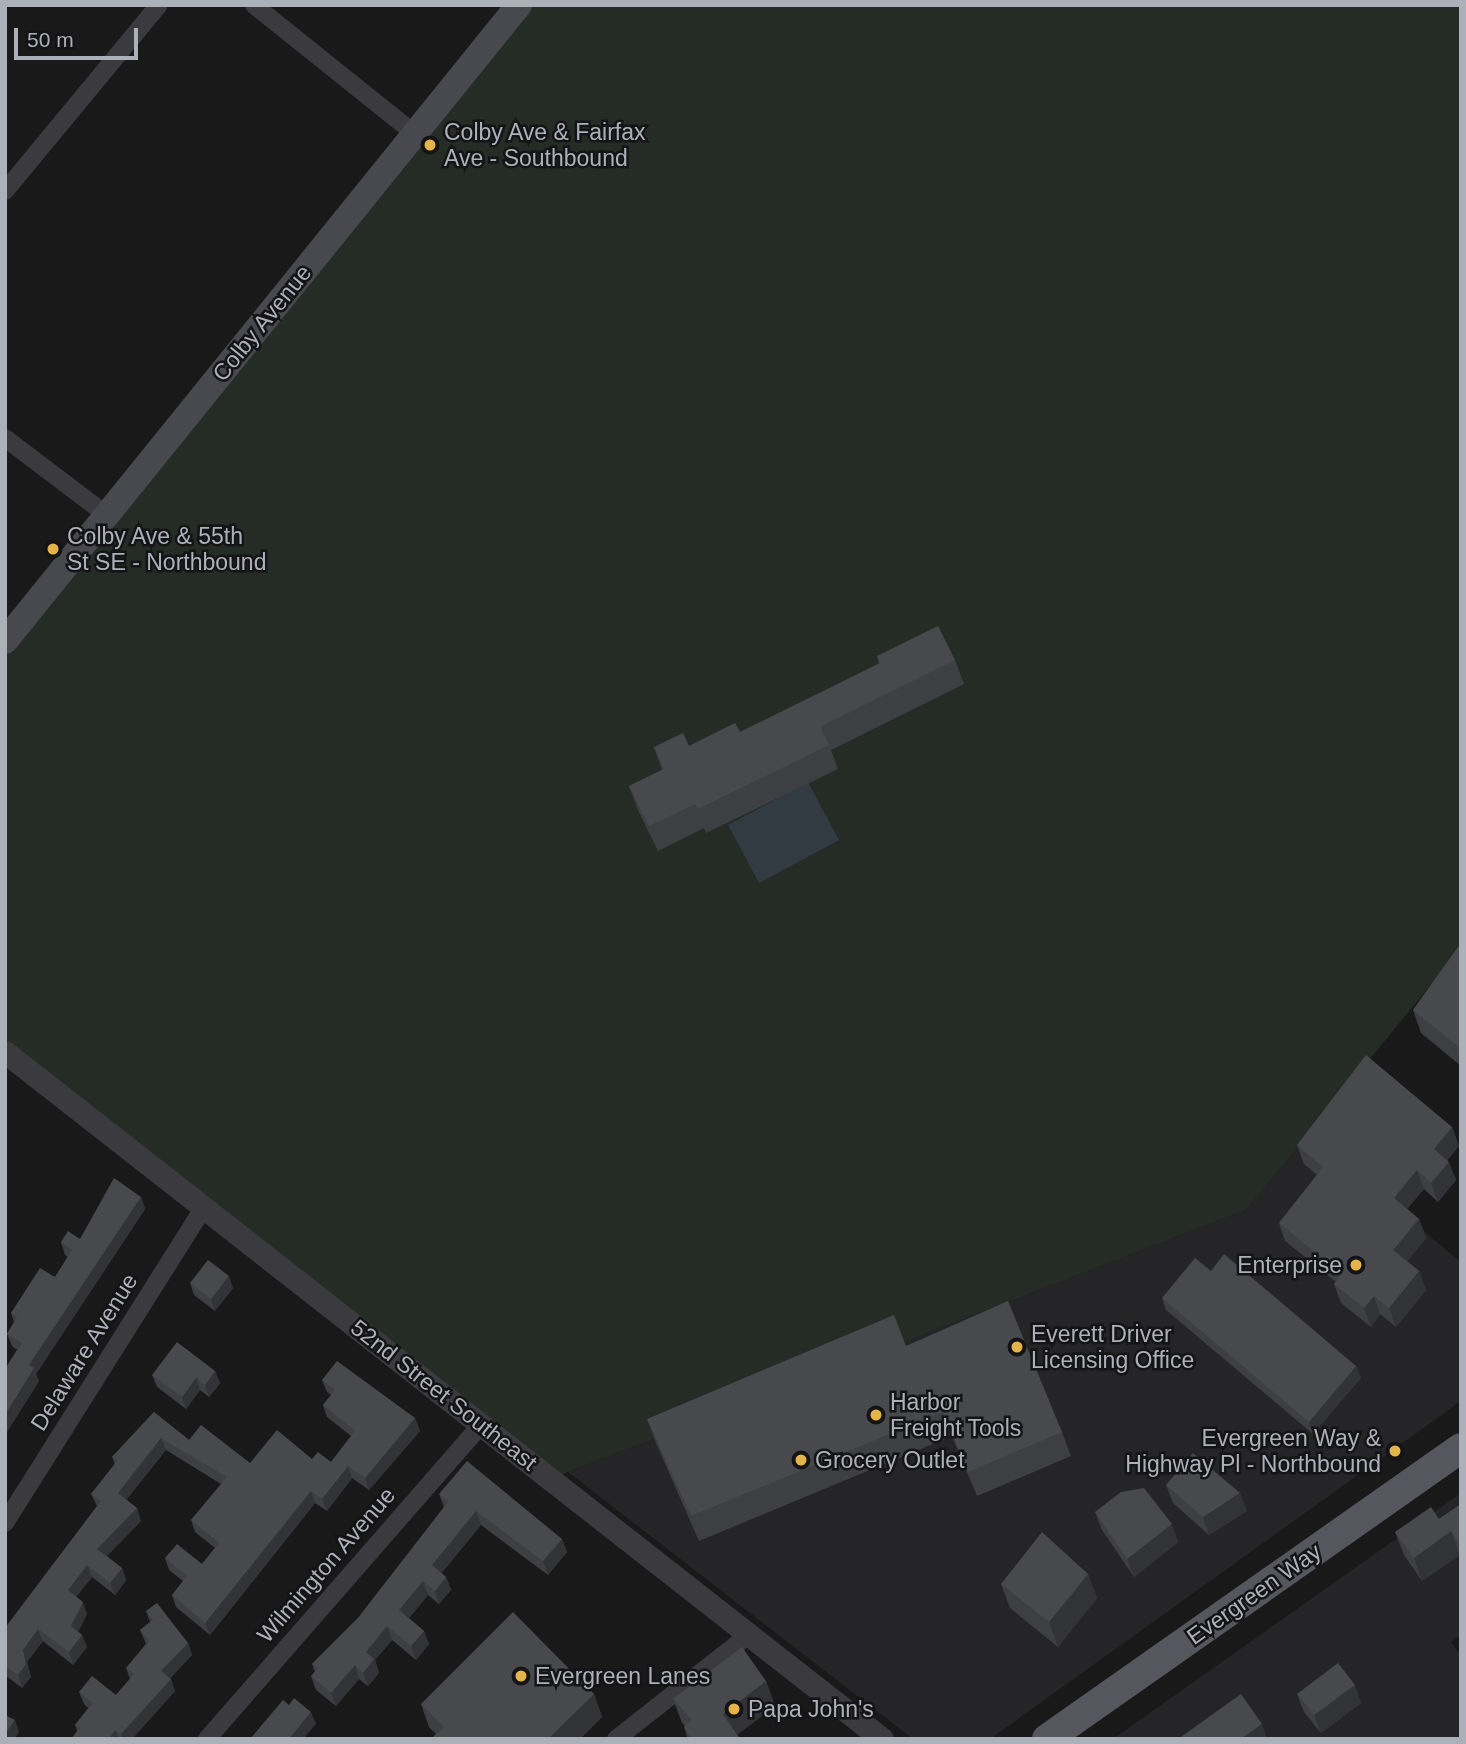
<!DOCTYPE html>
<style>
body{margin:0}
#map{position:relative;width:1466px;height:1744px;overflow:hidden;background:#19191a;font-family:Arial,sans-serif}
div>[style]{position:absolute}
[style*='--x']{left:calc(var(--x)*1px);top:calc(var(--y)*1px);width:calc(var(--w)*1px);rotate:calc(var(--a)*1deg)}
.built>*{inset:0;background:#252527}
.green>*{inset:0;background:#252c26}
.water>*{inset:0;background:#323b42}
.minor>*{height:18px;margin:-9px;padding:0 9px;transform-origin:9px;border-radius:9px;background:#3a3a3f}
.tertiary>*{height:23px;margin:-11.5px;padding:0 11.5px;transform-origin:11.5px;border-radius:11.5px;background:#3a3a3f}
.secondary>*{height:26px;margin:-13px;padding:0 13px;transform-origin:13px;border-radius:13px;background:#48494f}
.primary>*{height:30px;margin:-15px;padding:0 15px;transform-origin:15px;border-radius:15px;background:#56575e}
.wall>*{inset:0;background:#3e3f42}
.shaded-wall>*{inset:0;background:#323336}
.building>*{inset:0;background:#48494d}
.dots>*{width:19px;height:19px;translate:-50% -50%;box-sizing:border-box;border:4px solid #141315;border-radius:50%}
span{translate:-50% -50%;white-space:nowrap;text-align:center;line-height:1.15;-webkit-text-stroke:5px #141315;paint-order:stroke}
.poi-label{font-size:23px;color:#acb0b9}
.left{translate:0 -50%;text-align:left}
.right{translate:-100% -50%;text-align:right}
.street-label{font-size:23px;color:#acb0b9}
.frame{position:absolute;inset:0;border:7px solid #acb0b9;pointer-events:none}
.scale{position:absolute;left:14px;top:28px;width:124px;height:32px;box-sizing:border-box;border:4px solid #acb0b9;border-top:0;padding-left:9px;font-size:21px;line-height:24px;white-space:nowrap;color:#acb0b9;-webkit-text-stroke:5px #141315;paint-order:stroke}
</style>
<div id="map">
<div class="built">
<div style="clip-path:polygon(1307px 1135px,1461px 1262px,1461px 1401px,990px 1739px,913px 1739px,568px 1472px,1246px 1210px)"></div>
<div style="clip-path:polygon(1461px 1493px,1461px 1635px,1451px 1642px,1461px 1656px,1461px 1739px,1113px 1739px)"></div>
</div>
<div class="green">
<div style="clip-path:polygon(519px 5px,1461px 5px,1461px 948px,1246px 1210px,550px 1479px,5px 1052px,5px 641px)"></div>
</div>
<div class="water">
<div style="clip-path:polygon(808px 782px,839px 840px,759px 883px,728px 825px)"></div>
</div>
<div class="minor">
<div style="--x:254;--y:5;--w:205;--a:38.7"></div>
<div style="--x:5;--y:191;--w:241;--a:-50.4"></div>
<div style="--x:5;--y:438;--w:129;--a:37.1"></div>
<div style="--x:5;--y:1523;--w:373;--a:-57.8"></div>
<div style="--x:207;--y:1739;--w:418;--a:-48.9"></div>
<div style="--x:616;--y:1739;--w:165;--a:-38.1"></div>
</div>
<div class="tertiary">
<div style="--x:5;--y:1052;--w:1114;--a:38.07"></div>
</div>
<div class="secondary">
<div style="--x:5;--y:641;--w:818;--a:-51.06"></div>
</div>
<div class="primary">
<div style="--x:1047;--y:1739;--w:506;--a:-35.1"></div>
</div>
<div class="wall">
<div style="clip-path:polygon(877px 656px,955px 660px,964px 684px,831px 750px,838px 769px,706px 833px,704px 828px,658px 851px,638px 810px,629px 786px,662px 770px,654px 747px,689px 746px,740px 732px,879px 664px)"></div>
<div style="clip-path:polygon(1461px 943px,1461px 1066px,1421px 1033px,1413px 1010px)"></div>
<div style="clip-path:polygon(1452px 1127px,1459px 1146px,1447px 1160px,1456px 1180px,1438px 1202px,1424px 1189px,1407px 1209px,1419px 1219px,1426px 1238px,1407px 1261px,1419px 1271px,1426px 1290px,1396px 1327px,1380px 1314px,1371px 1327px,1341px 1303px,1334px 1284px,1336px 1282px,1285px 1241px,1279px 1223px,1317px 1175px,1304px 1164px,1297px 1145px)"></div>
<div style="clip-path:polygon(141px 1197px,145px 1209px,36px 1374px,39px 1381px,5px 1435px,5px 1369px,17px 1350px,12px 1346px,7px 1334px,14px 1322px,11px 1313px,55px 1277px,68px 1257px,65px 1255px,61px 1242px,80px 1239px)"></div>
<div style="clip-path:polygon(1211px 1271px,1356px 1366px,1361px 1378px,1313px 1434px,1166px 1310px,1162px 1298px)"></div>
<div style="clip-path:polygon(190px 1283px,233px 1288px,215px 1311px,194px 1295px)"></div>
<div style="clip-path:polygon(906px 1346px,1062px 1432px,1071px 1456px,977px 1496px,952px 1436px,699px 1541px,656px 1443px,647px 1419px)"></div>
<div style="clip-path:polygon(215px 1371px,220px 1383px,209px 1397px,200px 1390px,186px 1409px,157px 1387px,152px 1375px)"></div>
<div style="clip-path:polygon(322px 1380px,415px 1418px,420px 1431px,369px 1490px,352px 1478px,327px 1511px,315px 1503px,210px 1635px,176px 1607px,172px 1595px,183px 1581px,169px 1570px,165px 1558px,202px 1564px,215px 1548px,195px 1532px,191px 1520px,221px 1484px,166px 1450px,126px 1500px,137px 1508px,141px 1521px,107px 1556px,122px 1568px,126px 1580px,115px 1595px,92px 1577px,76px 1597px,87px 1614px,78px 1632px,82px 1635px,87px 1647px,73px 1665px,43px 1641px,27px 1662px,31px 1677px,22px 1688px,5px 1675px,5px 1628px,97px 1506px,91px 1494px,115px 1465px,112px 1457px,154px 1412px,189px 1440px,250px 1463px,312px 1459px,331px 1462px,351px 1436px,327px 1417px,323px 1405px,331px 1395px,327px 1392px)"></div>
<div style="clip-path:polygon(1166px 1485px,1247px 1511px,1209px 1535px,1173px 1503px)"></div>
<div style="clip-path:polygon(439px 1494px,562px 1539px,567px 1552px,548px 1575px,481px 1525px,441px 1573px,446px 1577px,451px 1590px,439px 1604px,428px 1595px,409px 1618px,424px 1631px,429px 1644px,416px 1660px,392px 1640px,375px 1660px,379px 1673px,368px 1686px,359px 1679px,336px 1706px,316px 1690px,311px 1676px,315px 1672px,312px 1664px,358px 1618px,444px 1507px)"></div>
<div style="clip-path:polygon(1461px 1504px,1461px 1556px,1460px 1555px,1422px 1581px,1404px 1555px,1395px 1532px,1439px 1519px)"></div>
<div style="clip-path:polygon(1095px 1512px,1178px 1542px,1134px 1577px,1102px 1530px)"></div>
<div style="clip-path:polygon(1088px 1574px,1097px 1598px,1058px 1647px,1010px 1608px,1001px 1584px)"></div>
<div style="clip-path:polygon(146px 1611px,188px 1643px,192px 1655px,170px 1678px,175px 1691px,132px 1739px,71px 1739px,77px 1731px,75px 1725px,88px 1708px,84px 1704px,79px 1692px,116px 1695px,130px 1679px,126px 1668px,146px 1644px,140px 1630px,150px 1622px)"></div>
<div style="clip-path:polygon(766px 1681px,775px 1706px,737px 1734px,740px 1739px,688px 1739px,684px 1727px,685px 1726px,682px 1723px,673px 1699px)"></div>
<div style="clip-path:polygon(594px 1694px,602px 1717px,580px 1739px,431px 1739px,436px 1734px,429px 1727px,421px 1704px)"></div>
<div style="clip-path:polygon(1297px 1694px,1361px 1703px,1321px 1733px,1304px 1712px)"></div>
</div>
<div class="shaded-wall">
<div style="clip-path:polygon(1452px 1127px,1459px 1146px,1441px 1168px,1434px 1149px)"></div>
<div style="clip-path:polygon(1449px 1162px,1456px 1180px,1438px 1202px,1431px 1183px)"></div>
<div style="clip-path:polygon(1417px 1170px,1424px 1189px,1401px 1216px,1394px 1198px)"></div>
<div style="clip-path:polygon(141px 1197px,145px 1209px,36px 1374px,39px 1381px,5px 1435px,5px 1415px,29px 1365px)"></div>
<div style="clip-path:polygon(1419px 1219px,1426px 1238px,1400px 1268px,1393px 1250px)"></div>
<div style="clip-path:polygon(1419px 1271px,1426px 1290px,1396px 1327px,1389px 1308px)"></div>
<div style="clip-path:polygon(229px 1276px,233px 1288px,215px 1311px,211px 1299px)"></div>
<div style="clip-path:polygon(1374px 1296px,1380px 1314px,1371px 1327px,1364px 1308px)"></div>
<div style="clip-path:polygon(1356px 1366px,1361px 1378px,1313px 1434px,1309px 1422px)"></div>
<div style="clip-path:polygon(215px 1371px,220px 1383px,209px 1397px,205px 1385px)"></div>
<div style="clip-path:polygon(196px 1378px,200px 1390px,186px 1409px,182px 1397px)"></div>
<div style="clip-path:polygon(415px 1418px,420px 1431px,369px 1490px,365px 1478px)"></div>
<div style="clip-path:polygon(161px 1438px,166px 1450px,122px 1505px,118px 1493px)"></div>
<div style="clip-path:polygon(348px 1466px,352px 1478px,327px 1511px,322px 1499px)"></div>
<div style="clip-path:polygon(311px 1491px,315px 1503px,210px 1635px,205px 1623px)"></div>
<div style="clip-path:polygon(1240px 1493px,1247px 1511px,1209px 1535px,1203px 1517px)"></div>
<div style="clip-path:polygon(137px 1508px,141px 1521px,102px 1561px,97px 1549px)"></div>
<div style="clip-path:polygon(476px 1511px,481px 1525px,437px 1579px,432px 1565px)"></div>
<div style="clip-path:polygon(1172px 1524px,1178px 1542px,1134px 1577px,1127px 1559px)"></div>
<div style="clip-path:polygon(1451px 1531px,1460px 1555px,1422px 1581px,1414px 1558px)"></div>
<div style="clip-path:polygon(562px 1539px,567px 1552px,548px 1575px,543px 1561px)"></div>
<div style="clip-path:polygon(87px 1565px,92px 1577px,72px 1602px,68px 1590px)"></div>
<div style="clip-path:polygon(122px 1568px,126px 1580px,115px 1595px,110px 1583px)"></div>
<div style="clip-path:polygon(1088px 1574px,1097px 1598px,1058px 1647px,1049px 1622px)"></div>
<div style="clip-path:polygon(446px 1577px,451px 1590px,439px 1604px,435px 1591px)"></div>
<div style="clip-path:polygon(423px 1581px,428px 1595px,404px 1624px,399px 1610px)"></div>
<div style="clip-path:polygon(83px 1602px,87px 1614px,75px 1638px,71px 1626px)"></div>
<div style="clip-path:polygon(387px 1626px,392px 1640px,375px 1660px,379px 1673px,368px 1686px,363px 1673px,366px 1652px)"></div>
<div style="clip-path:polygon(38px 1629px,43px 1641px,27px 1662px,31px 1677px,22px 1688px,18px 1675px,23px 1650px)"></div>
<div style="clip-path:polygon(424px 1631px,429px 1644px,416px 1660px,411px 1646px)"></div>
<div style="clip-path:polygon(82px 1635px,87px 1647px,73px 1665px,69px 1652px)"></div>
<div style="clip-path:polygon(188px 1643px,192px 1655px,166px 1683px,161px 1671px)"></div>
<div style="clip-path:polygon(355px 1665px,359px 1679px,336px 1706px,331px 1693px)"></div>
<div style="clip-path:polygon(171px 1679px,175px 1691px,132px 1739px,122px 1739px,121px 1734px)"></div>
<div style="clip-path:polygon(766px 1681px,775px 1706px,732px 1739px,723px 1714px)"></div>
<div style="clip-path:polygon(1355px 1685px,1361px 1703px,1321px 1733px,1314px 1715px)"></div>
<div style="clip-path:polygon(594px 1694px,602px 1717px,580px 1739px,548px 1739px)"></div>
<div style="clip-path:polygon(311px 1712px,316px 1724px,303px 1739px,290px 1739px,290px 1738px)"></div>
<div style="clip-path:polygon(15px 1720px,19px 1732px,15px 1739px,5px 1739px,5px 1734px)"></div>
<div style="clip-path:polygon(1262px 1724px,1267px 1739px,1241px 1739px)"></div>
<div style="clip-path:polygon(115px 1730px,119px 1739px,109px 1739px)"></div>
</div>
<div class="building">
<div style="clip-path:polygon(938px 626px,955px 660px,820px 727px,829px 745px,698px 809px,695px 804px,649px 826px,629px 786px,664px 769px,654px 747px,683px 733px,689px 746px,735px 723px,740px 732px,880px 663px,877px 656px)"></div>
<div style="clip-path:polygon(1461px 943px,1461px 1049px,1413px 1010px)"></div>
<div style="clip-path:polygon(1366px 1055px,1452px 1127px,1434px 1149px,1449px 1162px,1431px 1183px,1417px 1170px,1394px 1198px,1419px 1219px,1393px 1250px,1419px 1271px,1389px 1308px,1374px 1296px,1364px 1308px,1334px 1284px,1342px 1274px,1279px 1223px,1323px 1167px,1297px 1145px)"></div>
<div style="clip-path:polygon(114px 1178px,141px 1197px,29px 1365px,34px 1368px,5px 1415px,5px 1369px,22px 1343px,7px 1334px,17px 1317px,11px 1313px,40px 1268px,55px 1277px,72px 1250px,61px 1242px,68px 1231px,80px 1239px)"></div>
<div style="clip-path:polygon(1224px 1254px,1356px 1366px,1309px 1422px,1162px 1298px,1195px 1258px,1211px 1271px)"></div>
<div style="clip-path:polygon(208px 1260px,229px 1276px,211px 1299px,190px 1283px)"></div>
<div style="clip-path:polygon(1008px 1301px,1062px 1432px,968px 1472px,943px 1412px,691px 1516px,647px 1419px,894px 1315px,906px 1346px)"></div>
<div style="clip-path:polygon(177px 1342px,215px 1371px,205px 1385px,196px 1378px,182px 1397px,152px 1375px)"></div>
<div style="clip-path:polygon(337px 1361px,415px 1418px,365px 1478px,348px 1466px,322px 1499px,311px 1491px,205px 1623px,172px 1595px,187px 1576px,165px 1558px,177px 1544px,202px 1564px,219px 1543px,191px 1520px,227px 1477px,161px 1438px,118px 1493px,137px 1508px,97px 1549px,122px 1568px,110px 1583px,87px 1565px,68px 1590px,83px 1602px,71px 1626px,82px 1635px,69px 1652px,38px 1629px,23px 1650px,26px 1664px,18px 1675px,5px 1666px,5px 1628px,101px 1501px,91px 1494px,117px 1461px,112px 1457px,154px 1412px,189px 1440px,201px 1425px,250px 1463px,277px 1430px,312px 1459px,318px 1452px,331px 1462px,355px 1431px,323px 1405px,335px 1390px,322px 1380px)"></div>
<div style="clip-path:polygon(1193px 1453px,1240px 1493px,1203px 1517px,1166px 1485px)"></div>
<div style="clip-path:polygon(467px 1461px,562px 1539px,543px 1561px,476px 1511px,432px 1565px,446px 1577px,435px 1591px,423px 1581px,399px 1610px,424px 1631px,411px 1646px,387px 1626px,366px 1652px,374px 1659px,363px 1673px,355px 1665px,331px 1693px,311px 1676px,318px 1668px,312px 1664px,358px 1618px,448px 1502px,439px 1494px)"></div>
<div style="clip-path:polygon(1144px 1488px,1172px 1524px,1127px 1559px,1095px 1512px,1121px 1492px)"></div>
<div style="clip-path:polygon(1461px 1504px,1461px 1546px,1451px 1531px,1414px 1558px,1395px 1532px,1431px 1507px,1439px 1519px)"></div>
<div style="clip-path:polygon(1042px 1532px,1088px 1574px,1049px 1622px,1001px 1584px)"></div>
<div style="clip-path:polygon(157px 1603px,188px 1643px,161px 1671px,171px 1679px,121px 1734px,115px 1730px,109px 1739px,71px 1739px,80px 1728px,75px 1725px,93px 1703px,79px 1692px,92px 1676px,116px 1695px,134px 1674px,126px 1668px,149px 1641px,140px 1630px,153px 1620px,146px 1611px)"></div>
<div style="clip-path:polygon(513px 1612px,594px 1694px,548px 1739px,431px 1739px,444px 1727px,421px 1704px)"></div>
<div style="clip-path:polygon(742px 1647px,766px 1681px,723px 1714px,740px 1739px,692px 1739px,684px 1727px,692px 1720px,673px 1699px)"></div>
<div style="clip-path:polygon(1338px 1663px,1355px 1685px,1314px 1715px,1297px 1694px)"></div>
<div style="clip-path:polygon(1241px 1694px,1262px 1724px,1241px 1739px,1178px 1739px)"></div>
<div style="clip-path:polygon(294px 1698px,311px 1712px,290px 1738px,291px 1739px,250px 1739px,283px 1700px,289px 1705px)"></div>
<div style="clip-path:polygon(5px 1715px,15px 1720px,5px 1734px)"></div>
</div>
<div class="dots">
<div style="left:430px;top:145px;background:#e3b448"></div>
<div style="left:53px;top:549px;background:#e3b448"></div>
<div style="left:1356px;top:1265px;background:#e3b448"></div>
<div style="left:1017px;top:1347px;background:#e3b448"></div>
<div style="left:876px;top:1415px;background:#e3b448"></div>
<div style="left:1395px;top:1451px;background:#e3b448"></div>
<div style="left:801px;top:1460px;background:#e3b448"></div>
<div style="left:521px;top:1676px;background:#e3b448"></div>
<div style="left:734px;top:1709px;background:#e3b448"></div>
</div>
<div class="poi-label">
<span class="left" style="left:444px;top:145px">Colby Ave &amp; Fairfax<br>Ave - Southbound</span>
<span class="left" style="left:67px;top:549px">Colby Ave &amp; 55th<br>St SE - Northbound</span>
<span class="right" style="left:1342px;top:1265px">Enterprise</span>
<span class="left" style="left:1031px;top:1347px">Everett Driver<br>Licensing Office</span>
<span class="left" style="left:890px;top:1415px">Harbor<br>Freight Tools</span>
<span class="right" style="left:1381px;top:1451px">Evergreen Way &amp;<br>Highway Pl - Northbound</span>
<span class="left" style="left:815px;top:1460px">Grocery Outlet</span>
<span class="left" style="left:535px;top:1676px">Evergreen Lanes</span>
<span class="left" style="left:748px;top:1709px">Papa John's</span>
</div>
<div class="street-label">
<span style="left:262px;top:323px;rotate:-51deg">Colby Avenue</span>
<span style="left:84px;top:1352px;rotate:-58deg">Delaware Avenue</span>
<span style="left:444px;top:1395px;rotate:38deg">52nd Street Southeast</span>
<span style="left:326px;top:1565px;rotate:-49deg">Wilmington Avenue</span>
<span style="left:1254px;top:1594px;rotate:-35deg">Evergreen Way</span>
</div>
<div class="frame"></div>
<div class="scale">50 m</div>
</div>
